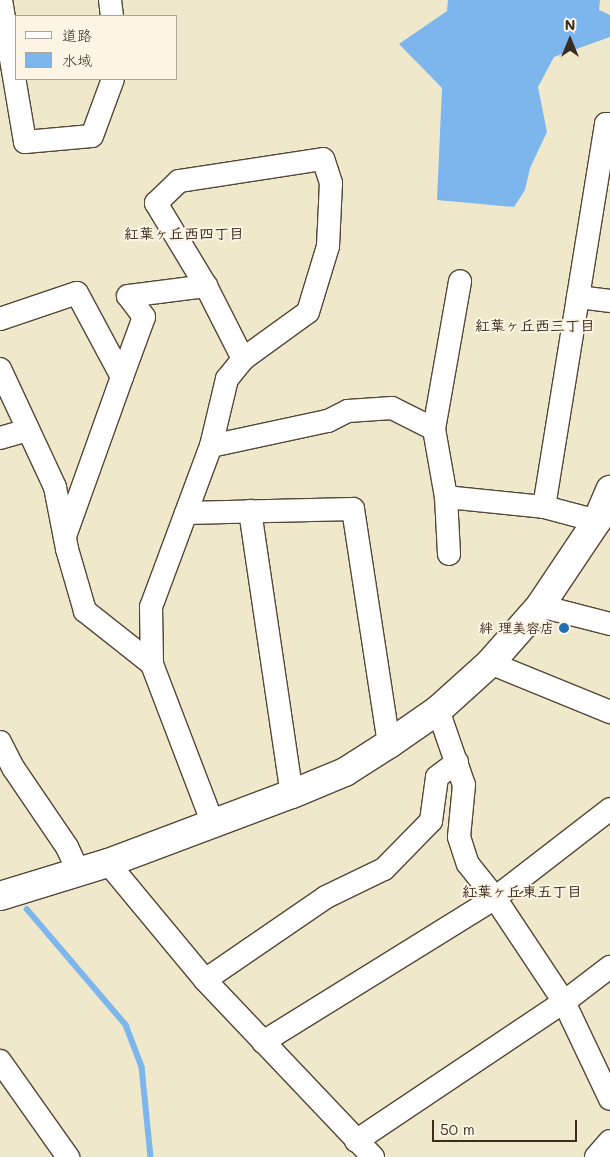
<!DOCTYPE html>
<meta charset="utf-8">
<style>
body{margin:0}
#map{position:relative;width:610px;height:1157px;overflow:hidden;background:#efe8cb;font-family:Mali,"Klee One",sans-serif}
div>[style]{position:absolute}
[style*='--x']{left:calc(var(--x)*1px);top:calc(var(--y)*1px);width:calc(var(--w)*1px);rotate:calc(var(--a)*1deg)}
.water>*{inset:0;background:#7db6ed}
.stream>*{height:5.5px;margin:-2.75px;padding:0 2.75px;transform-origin:2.75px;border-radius:2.75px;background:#7db6ed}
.roads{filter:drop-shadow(1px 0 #564638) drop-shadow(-1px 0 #564638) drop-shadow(0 1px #564638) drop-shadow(0 -1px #564638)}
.minor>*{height:22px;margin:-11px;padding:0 11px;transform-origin:11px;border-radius:11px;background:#fff}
.tertiary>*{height:28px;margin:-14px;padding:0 14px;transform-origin:14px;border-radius:14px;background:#fff}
.dots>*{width:14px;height:14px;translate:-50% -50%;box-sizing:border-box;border:2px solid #fcf5e5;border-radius:50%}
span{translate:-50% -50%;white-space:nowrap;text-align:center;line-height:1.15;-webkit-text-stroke:4px #fcf5e5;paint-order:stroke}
.poi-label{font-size:14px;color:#3b2a1e;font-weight:700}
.right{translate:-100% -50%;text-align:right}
.neighbourhood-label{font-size:15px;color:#3b2a1e;font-weight:700}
.legend{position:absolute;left:15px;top:15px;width:162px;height:65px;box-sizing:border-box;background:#fcf5e5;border:1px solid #afa495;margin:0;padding:6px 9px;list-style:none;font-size:15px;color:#3b2a1e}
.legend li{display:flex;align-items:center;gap:10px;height:25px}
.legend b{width:25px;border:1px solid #afa495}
.north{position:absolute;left:545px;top:15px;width:50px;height:50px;-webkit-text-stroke:4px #fcf5e5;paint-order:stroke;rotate:0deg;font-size:14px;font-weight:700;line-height:20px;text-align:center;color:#3b2a1e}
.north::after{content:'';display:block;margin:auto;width:18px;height:22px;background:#3b2a1e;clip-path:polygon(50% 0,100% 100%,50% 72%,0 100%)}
.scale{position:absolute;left:432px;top:1120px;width:145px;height:22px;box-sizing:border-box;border:2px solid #3b2a1e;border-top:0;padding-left:6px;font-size:15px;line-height:18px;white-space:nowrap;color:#3b2a1e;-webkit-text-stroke:4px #fcf5e5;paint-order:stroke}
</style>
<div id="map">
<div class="water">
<div style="clip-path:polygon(448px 0,600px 0,599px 10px,610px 15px,610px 37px,554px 57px,538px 87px,547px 132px,530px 168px,525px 190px,514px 207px,437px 200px,442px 88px,399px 44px,447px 11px)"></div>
</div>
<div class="stream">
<div style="--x:27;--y:909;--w:153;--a:49.5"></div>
<div style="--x:126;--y:1025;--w:45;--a:69.1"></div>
<div style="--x:142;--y:1067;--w:90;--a:84.3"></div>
</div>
<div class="roads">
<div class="minor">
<div style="--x:1;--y:0;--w:144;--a:80.4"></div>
<div style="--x:25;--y:142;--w:67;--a:-5.1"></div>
<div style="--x:92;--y:136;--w:61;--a:-69.8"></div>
<div style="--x:110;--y:0;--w:16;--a:83"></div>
<div style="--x:578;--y:297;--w:32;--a:7"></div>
<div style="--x:0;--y:319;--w:81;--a:-18.7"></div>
<div style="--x:77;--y:293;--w:95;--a:61.8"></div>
<div style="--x:122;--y:377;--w:169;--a:109.7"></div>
<div style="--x:0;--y:369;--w:130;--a:65"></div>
<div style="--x:55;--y:487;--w:63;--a:79"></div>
<div style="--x:67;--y:549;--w:65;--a:73.8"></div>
<div style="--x:85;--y:611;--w:85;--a:38.3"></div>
<div style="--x:122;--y:377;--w:64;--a:-69.9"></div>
<div style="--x:144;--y:317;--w:26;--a:-127"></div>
<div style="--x:128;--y:296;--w:79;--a:-7.3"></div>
<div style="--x:0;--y:438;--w:29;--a:-16"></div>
<div style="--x:211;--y:446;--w:120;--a:-12.1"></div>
<div style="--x:328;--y:421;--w:22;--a:-27"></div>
<div style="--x:348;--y:411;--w:44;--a:-3.9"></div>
<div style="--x:392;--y:408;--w:47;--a:26.6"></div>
<div style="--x:446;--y:497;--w:99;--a:5.8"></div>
<div style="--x:250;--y:511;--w:286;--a:81.6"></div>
<div style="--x:186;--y:513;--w:167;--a:-1.4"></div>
<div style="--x:353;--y:509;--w:238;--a:81.3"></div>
<div style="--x:597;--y:521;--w:55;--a:-165.2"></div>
<div style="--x:544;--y:507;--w:388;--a:-80.8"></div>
<div style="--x:606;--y:124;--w:4;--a:0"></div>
<div style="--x:449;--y:554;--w:57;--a:-93"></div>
<div style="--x:446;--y:497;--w:69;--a:-100"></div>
<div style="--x:434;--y:429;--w:150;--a:-80"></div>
<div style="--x:540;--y:606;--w:72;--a:14.4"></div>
<div style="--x:490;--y:663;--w:130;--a:22.2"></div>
<div style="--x:438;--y:710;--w:79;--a:70.9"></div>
<div style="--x:464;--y:785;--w:52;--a:95.5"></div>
<div style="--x:459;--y:837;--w:28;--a:72"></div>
<div style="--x:468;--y:864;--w:43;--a:51.5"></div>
<div style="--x:495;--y:898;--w:125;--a:56.4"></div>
<div style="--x:564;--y:1002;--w:107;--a:64.6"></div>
<div style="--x:0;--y:742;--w:30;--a:63"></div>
<div style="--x:14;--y:769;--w:94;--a:55.8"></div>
<div style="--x:67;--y:847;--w:29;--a:65"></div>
<div style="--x:213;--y:824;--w:171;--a:-110.9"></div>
<div style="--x:152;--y:664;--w:57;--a:-91"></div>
<div style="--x:151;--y:607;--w:172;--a:-69.6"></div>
<div style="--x:211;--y:446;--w:69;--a:-76.6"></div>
<div style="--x:227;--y:379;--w:26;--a:-51"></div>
<div style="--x:243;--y:359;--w:80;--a:-35.9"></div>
<div style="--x:308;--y:312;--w:69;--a:-73.1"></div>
<div style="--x:328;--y:246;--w:63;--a:-87.3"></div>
<div style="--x:331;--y:183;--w:25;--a:-108"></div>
<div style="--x:323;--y:159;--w:146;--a:171.3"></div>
<div style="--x:179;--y:181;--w:32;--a:136"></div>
<div style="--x:156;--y:203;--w:97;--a:58.9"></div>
<div style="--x:206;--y:286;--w:82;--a:63.1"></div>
<div style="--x:108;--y:863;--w:152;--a:50.3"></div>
<div style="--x:205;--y:980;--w:244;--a:46.5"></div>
<div style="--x:205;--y:980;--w:147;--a:-34.4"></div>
<div style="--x:326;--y:897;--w:64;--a:-25.8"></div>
<div style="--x:384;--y:869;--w:67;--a:-45.6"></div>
<div style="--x:431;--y:821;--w:44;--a:-82.2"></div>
<div style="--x:437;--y:777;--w:25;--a:-37"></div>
<div style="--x:263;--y:1042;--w:273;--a:-31.8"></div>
<div style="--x:495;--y:898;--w:145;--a:-37.7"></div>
<div style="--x:0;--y:1061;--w:118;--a:54.7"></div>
<div style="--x:356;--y:1141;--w:250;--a:-33.8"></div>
<div style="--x:564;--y:1002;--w:58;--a:-37.3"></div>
<div style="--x:596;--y:1157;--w:21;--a:-49"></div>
</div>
<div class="tertiary">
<div style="--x:0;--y:896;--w:113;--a:-17"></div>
<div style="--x:108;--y:863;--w:197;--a:-20.6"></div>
<div style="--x:292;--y:794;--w:57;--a:-22.5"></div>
<div style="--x:345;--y:772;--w:52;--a:-32.5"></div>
<div style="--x:389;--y:744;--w:60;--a:-34.8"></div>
<div style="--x:438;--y:710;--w:70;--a:-42.1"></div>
<div style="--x:490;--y:663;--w:76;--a:-48.7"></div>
<div style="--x:540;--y:606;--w:102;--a:-56.2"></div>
<div style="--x:597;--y:521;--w:34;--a:-67"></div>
</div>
</div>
<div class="dots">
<div style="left:564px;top:628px;background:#1f6fb2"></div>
</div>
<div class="poi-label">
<span class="right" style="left:554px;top:628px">絆 理美容店</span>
</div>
<div class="neighbourhood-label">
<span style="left:184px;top:234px">紅葉ヶ丘西四丁目</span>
<span style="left:535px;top:326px">紅葉ヶ丘西三丁目</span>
<span style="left:522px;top:892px">紅葉ヶ丘東五丁目</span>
</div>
<ul class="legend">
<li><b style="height:6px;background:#fff"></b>道路</li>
<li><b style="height:14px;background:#7db6ed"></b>水域</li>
</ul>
<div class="north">N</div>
<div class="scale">50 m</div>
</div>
